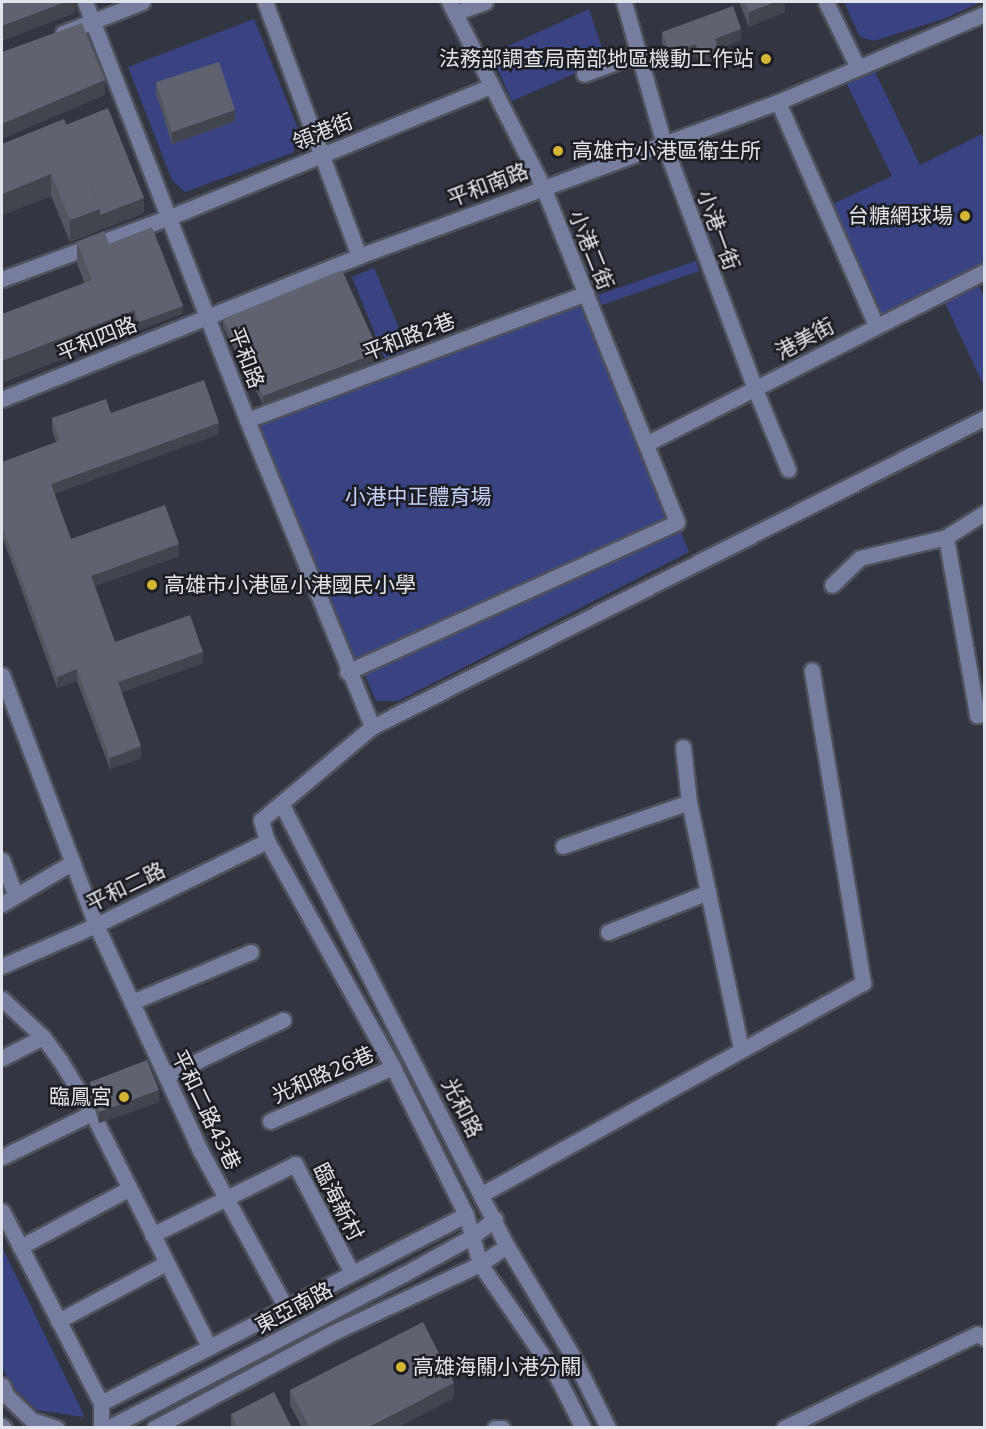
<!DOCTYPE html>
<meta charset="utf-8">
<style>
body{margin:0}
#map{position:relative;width:986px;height:1429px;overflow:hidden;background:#333641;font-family:"Nunito Sans","Noto Sans TC",sans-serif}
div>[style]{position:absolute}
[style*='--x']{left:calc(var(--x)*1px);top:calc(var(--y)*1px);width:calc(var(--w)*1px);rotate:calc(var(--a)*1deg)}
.green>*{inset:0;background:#3a4382}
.roads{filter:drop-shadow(2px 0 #4f525c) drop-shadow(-2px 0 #4f525c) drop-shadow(0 2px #4f525c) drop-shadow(0 -2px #4f525c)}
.minor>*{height:15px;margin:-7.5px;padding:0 7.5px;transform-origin:7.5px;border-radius:7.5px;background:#767d9e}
.wall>*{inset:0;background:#53555f}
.shaded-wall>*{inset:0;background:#43454e}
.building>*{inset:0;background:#60636f}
.dots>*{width:16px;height:16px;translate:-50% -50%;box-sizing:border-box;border:3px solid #1c1e23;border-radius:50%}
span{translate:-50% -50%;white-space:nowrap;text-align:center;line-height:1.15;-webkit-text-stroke:5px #1c1e23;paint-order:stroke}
.poi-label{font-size:21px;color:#e2e4eb}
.right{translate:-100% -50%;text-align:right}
.left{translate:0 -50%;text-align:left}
.street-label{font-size:21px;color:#e2e4eb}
.park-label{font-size:21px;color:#c6d0f8}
.frame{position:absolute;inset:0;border:3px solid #e2e4eb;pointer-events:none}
</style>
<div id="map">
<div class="green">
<div style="clip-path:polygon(844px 2px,981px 2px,946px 18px,874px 41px,860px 37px)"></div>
<div style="clip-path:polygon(589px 9px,606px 60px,512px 101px,491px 54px)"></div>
<div style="clip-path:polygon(254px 19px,302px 139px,292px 153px,185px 192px,172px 180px,128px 67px)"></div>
<div style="clip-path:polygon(875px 72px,920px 165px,982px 134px,984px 138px,984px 267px,973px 273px,984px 297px,984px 386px,938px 288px,882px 316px,833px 204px,892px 176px,847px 84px)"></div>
<div style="clip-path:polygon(696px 261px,699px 271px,602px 305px,598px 295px)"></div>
<div style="clip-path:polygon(374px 268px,409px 352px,386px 361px,352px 277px)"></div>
<div style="clip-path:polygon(584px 299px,674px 521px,346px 665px,251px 426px)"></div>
<div style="clip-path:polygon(679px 527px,689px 552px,398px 701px,376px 701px,363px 670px)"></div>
<div style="clip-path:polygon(2px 1247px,85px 1417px,37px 1410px,11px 1385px,2px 1366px)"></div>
</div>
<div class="roads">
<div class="minor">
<div style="--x:85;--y:2;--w:448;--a:68.8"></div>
<div style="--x:247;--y:420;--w:331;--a:67.8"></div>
<div style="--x:265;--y:2;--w:271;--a:69.7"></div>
<div style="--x:624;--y:2;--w:148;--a:74.3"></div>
<div style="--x:664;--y:144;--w:261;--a:69.6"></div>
<div style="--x:755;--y:389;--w:87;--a:67.6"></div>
<div style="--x:826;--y:2;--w:73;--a:64.1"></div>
<div style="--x:455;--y:13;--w:32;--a:-20"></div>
<div style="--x:63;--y:33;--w:85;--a:-21.4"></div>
<div style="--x:584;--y:74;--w:59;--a:-20"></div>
<div style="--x:778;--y:102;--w:244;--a:66.3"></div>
<div style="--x:2;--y:279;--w:179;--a:-20.3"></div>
<div style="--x:170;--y:217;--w:347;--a:-22.2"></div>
<div style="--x:2;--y:399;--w:385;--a:-21.8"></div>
<div style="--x:359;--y:256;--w:446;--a:-20.2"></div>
<div style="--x:778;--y:102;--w:224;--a:-23.1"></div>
<div style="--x:247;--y:420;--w:362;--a:-20.5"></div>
<div style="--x:646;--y:444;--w:379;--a:-27"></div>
<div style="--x:984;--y:513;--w:45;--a:147.7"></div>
<div style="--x:946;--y:537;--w:181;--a:80.1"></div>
<div style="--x:977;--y:715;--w:7;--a:-8"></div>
<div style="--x:832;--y:585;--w:39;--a:-44"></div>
<div style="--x:860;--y:558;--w:89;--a:-13.7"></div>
<div style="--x:347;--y:672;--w:362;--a:-24.4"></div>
<div style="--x:677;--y:522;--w:361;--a:-111.8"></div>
<div style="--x:543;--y:187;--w:208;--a:-116.9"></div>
<div style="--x:2;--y:675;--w:267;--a:69.4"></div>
<div style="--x:96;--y:925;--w:250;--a:65.2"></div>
<div style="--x:201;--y:1152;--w:178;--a:61.4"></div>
<div style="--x:683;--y:747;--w:55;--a:83.8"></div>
<div style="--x:689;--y:802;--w:251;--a:78.1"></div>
<div style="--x:282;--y:805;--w:495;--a:63"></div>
<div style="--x:507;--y:1246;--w:127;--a:59.2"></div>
<div style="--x:572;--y:1355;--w:81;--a:63.7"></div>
<div style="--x:563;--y:846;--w:133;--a:-19.2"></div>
<div style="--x:2;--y:860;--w:36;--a:69"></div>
<div style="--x:2;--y:904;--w:82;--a:-30.6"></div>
<div style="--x:608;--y:932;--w:108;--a:-21.8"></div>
<div style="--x:2;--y:966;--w:103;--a:-23.6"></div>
<div style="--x:96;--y:925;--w:191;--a:-26.2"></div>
<div style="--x:2;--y:999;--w:56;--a:42.8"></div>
<div style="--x:43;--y:1037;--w:29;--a:54"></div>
<div style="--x:60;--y:1060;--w:62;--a:58.9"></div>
<div style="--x:92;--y:1113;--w:262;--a:63.4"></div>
<div style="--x:132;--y:1002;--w:129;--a:-22.8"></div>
<div style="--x:2;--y:1058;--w:46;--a:-27.1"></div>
<div style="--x:166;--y:1076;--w:130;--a:-25.6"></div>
<div style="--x:270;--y:1121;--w:134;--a:-23.7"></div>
<div style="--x:2;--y:1157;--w:100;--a:-26.1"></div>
<div style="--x:482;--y:1194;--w:436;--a:-29"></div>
<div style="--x:863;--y:983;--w:317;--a:-99.3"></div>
<div style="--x:2;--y:1211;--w:216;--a:62.7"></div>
<div style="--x:101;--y:1403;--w:25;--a:90"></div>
<div style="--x:152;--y:1235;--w:160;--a:-26.4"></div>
<div style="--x:295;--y:1164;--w:123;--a:62.4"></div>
<div style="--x:20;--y:1247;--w:123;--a:-28.2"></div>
<div style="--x:58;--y:1321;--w:123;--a:-28.2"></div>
<div style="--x:2;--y:1385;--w:12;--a:66"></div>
<div style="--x:7;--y:1396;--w:35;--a:44"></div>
<div style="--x:32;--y:1420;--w:26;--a:18"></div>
<div style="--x:101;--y:1403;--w:411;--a:-27.3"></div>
<div style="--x:2;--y:1426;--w:3;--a:45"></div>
<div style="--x:108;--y:1428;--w:334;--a:-27.5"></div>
<div style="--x:404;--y:1274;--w:79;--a:-28.8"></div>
<div style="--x:473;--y:1236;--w:28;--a:-38"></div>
<div style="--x:154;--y:1428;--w:202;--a:-28.1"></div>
<div style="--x:332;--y:1333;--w:163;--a:-25"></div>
<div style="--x:480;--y:1264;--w:32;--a:-34"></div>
<div style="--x:495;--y:1428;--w:7;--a:0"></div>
<div style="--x:583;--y:1428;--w:59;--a:-117"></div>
<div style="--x:556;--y:1375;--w:135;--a:-124.4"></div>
<div style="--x:480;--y:1264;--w:51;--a:-105.9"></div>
<div style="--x:466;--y:1215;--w:165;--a:-116.3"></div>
<div style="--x:393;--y:1067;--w:259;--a:-119.1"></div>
<div style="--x:267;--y:841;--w:22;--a:-106"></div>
<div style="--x:261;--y:820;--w:145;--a:-40"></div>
<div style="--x:372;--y:727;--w:686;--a:-26.79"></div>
<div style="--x:784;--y:1428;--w:215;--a:-26"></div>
<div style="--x:977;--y:1334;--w:8;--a:30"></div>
</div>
</div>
<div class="wall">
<div style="clip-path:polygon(739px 2px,785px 2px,785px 12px,749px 27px)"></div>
<div style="clip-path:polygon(662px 32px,741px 40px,718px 49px,718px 58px,700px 65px,696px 56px,670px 65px,662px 43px)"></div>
<div style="clip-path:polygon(156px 82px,235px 121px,172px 144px,156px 93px)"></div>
<div style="clip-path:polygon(66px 125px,144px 213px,70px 242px,51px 196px,2px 215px,2px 144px)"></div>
<div style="clip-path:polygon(77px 242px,109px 244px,183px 313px,139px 330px,135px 318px,135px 331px,84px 282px,77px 263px)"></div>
<div style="clip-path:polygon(223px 319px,379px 360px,263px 404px,223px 327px)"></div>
<div style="clip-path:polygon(111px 413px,219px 434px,54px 494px,71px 539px,179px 556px,95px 586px,115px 642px,203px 663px,121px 692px,141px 758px,110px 769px,77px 681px,57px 688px,2px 536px,2px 462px,56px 442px,52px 430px,52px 418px)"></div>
<div style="clip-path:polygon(90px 1082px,159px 1102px,99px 1123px,90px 1093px)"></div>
<div style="clip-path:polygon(290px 1390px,454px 1398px,396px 1428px,302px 1428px,290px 1405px)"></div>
<div style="clip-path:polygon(231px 1414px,292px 1428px,233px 1428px,231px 1425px)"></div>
</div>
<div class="shaded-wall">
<div style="clip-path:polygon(66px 2px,75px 2px,75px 13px,2px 41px,2px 26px)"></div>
<div style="clip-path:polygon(775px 2px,785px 2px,785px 12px,749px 27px,749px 12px)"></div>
<div style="clip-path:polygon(741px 29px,741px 40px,718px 49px,718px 58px,700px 65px,700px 54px,715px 39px)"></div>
<div style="clip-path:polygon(696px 44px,696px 56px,670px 65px,670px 54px)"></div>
<div style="clip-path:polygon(105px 80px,105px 95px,2px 139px,2px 124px)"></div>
<div style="clip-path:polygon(235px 110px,235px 121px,172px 144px,172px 132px)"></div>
<div style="clip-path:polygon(51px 174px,51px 196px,2px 215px,2px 194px)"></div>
<div style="clip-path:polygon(144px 198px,144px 213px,70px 242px,70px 220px,100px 209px)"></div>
<div style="clip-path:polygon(183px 306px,183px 313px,139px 330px,139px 322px)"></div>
<div style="clip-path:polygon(135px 310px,135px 331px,2px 383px,2px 361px)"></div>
<div style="clip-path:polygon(379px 352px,379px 360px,263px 404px,263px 396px)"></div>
<div style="clip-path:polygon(219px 423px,219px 434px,51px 495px,51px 484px)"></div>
<div style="clip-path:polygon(179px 544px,179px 556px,91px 587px,91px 576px)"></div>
<div style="clip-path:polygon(203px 652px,203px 663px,118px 694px,118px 682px)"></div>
<div style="clip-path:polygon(77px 669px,77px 681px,57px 688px,57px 677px)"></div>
<div style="clip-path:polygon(141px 746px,141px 758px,110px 769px,110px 758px)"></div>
<div style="clip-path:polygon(159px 1090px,159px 1102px,99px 1123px,99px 1112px)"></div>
<div style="clip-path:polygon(454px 1383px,454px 1398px,396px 1428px,367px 1428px)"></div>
</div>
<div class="building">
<div style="clip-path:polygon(2px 2px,66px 2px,2px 26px)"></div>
<div style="clip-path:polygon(745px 2px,775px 2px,749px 12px)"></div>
<div style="clip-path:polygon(733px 6px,741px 29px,715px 39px,718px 47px,700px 54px,696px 44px,670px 54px,662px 32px)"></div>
<div style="clip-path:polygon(82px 23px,105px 80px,2px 124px,2px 52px)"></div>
<div style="clip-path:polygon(219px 62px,235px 110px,172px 132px,156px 82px)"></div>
<div style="clip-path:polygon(108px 108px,144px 198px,100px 215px,100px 209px,66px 125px)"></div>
<div style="clip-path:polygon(64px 119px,100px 209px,70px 220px,51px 174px,2px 194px,2px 144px)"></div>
<div style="clip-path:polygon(152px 227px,183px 306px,139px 322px,109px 244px)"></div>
<div style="clip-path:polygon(104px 231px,135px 310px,2px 361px,2px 314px,92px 280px,77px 242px)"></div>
<div style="clip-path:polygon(342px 270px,379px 352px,263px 396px,223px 319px)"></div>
<div style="clip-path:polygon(204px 380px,219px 423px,51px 484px,71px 539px,165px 505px,179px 544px,91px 576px,115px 642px,190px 615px,203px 652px,118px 682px,141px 746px,110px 758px,77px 669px,57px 677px,2px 525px,2px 462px,60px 441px,52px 418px,106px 399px,111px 413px)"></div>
<div style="clip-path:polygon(147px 1060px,159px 1090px,99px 1112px,90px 1082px)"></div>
<div style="clip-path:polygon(423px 1322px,454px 1383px,367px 1428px,310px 1428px,290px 1390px)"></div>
<div style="clip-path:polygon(274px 1392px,292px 1428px,238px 1428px,231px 1414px)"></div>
</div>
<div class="dots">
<div style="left:766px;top:59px;background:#d5b535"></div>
<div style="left:558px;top:151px;background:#d5b535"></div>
<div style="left:965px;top:216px;background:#d5b535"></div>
<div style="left:152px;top:585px;background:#d5b535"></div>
<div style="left:124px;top:1097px;background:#d5b535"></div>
<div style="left:401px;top:1367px;background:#d5b535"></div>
</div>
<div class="poi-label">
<span class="right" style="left:754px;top:59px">法務部調查局南部地區機動工作站</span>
<span class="left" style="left:572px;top:151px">高雄市小港區衛生所</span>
<span class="right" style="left:953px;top:216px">台糖網球場</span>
<span class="left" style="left:164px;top:585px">高雄市小港區小港國民小學</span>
<span class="right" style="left:112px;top:1097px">臨鳳宮</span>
<span class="left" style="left:413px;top:1367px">高雄海關小港分關</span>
</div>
<div class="street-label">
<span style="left:323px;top:132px;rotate:-22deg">領港街</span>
<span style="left:488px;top:185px;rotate:-21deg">平和南路</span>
<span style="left:718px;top:230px;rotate:70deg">小港一街</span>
<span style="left:591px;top:250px;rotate:68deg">小港二街</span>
<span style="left:409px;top:337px;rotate:-21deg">平和路2巷</span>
<span style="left:97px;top:339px;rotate:-22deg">平和四路</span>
<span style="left:805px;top:339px;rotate:-28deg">港美街</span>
<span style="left:246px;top:358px;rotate:69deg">平和路</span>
<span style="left:126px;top:887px;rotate:-26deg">平和二路</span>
<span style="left:323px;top:1075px;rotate:-24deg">光和路26巷</span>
<span style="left:462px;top:1108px;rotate:63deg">光和路</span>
<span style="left:206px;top:1110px;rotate:64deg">平和二路43巷</span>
<span style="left:338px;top:1202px;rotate:63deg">臨海新村</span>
<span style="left:294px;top:1308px;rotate:-28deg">東亞南路</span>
</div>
<div class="park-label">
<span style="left:418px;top:497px">小港中正體育場</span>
</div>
<div class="frame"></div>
</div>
